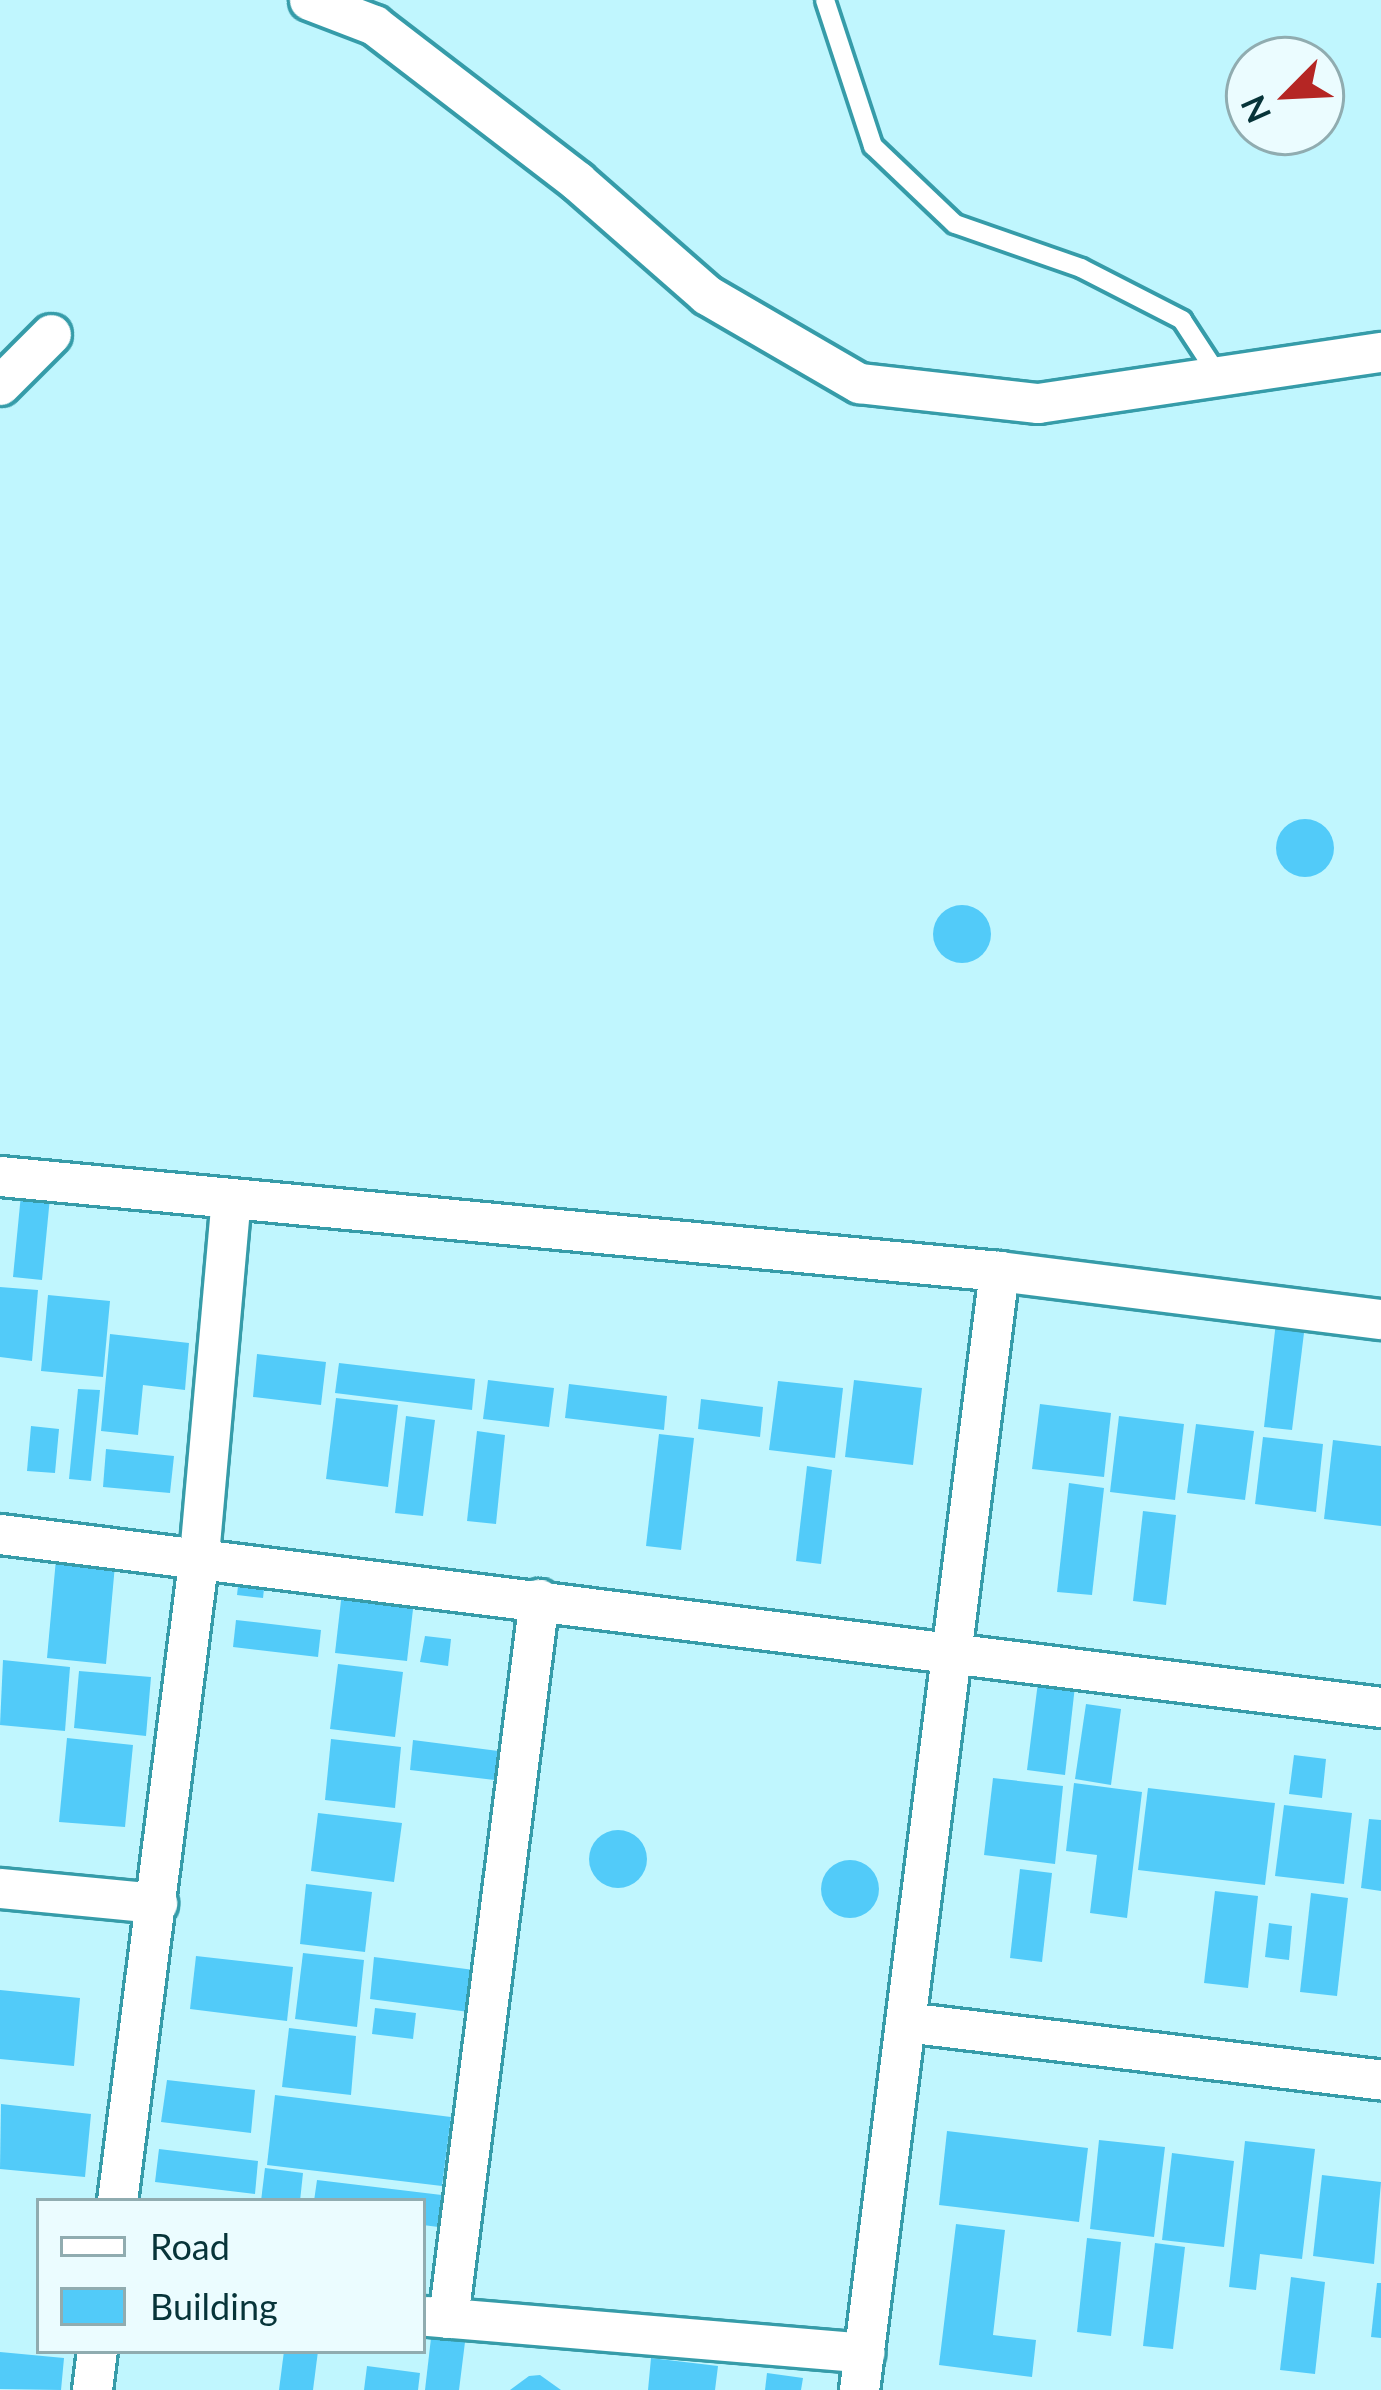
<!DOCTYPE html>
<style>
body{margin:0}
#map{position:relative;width:1381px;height:2390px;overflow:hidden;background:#c0f6fe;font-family:Lato,sans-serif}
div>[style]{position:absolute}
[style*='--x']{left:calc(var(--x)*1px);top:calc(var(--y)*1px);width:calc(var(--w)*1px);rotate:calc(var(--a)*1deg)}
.building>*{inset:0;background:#52cbf9}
.round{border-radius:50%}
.roads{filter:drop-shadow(3px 0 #369ca9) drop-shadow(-3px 0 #369ca9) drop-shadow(0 3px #369ca9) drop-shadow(0 -3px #369ca9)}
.service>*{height:18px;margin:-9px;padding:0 9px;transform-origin:9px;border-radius:9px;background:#fff}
.minor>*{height:39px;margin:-19.5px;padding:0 19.5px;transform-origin:19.5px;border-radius:19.5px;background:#fff}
span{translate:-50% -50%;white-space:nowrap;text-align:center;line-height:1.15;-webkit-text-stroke:10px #ebfcff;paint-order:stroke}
.legend{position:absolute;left:36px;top:2198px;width:390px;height:156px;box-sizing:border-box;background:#ebfcff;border:3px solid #90acb0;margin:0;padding:15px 21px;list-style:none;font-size:36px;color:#073439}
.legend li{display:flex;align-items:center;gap:24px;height:60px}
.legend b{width:60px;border:3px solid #90acb0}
.north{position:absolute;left:1225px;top:36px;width:120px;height:120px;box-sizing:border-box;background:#ebfcff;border:3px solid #90acb0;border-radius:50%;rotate:246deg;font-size:33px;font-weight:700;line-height:48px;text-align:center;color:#073439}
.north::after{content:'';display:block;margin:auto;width:42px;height:54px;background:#b52624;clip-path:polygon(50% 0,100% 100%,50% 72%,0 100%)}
</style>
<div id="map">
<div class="building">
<div class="round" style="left:1276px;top:819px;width:58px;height:58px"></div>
<div class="round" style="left:933px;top:905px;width:58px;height:58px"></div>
<div style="clip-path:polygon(22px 1184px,51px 1187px,42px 1280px,13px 1277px)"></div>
<div style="clip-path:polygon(0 1287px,38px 1290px,32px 1361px,0 1357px)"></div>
<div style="clip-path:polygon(48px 1295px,110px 1301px,103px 1377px,41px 1371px)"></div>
<div style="clip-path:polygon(1276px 1322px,1305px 1325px,1292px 1430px,1264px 1427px)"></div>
<div style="clip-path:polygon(110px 1334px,189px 1343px,185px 1390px,143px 1385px,138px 1435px,101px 1431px)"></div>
<div style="clip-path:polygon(257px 1354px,326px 1362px,321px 1405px,253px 1397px)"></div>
<div style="clip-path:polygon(339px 1363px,475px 1379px,472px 1410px,335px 1393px)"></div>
<div style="clip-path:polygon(488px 1380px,554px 1388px,549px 1427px,483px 1419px)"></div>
<div style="clip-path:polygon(854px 1380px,922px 1388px,913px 1465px,845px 1457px)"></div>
<div style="clip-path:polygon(778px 1381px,843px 1388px,835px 1458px,769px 1450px)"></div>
<div style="clip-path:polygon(569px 1384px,667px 1396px,664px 1430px,565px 1418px)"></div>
<div style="clip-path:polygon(78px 1389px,100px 1390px,91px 1481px,69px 1479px)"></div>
<div style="clip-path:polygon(336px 1398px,398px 1405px,388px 1487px,326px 1479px)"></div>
<div style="clip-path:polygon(701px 1399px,763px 1407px,760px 1437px,698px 1429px)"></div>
<div style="clip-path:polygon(1040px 1404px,1111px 1413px,1104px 1477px,1032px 1469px)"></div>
<div style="clip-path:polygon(406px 1416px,435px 1420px,423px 1516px,395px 1513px)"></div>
<div style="clip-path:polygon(1119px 1416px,1184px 1424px,1175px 1500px,1110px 1492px)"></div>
<div style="clip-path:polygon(1196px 1424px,1254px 1431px,1245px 1500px,1187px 1493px)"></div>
<div style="clip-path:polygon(31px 1426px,59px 1429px,55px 1473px,27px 1471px)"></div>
<div style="clip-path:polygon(477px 1431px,505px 1435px,496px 1524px,467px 1521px)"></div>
<div style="clip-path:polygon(659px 1434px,694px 1438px,681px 1550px,646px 1546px)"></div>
<div style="clip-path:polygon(1263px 1437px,1323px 1444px,1316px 1512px,1255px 1504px)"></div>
<div style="clip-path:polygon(1333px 1440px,1381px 1446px,1381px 1526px,1324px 1519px)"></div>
<div style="clip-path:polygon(106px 1449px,174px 1456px,170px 1493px,103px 1487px)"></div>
<div style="clip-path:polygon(807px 1466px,832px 1470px,821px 1564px,796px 1561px)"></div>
<div style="clip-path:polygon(1069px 1483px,1104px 1488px,1092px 1595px,1057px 1592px)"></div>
<div style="clip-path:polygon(1143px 1511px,1176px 1515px,1166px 1605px,1133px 1601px)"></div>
<div style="clip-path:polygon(56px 1559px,115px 1565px,106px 1664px,47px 1658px)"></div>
<div style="clip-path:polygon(240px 1568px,266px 1571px,263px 1598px,237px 1595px)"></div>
<div style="clip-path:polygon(343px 1583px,415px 1592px,407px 1661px,335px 1653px)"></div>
<div style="clip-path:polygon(236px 1620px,321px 1630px,318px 1657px,233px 1647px)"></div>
<div style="clip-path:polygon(425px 1636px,451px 1639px,448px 1666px,420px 1662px)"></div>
<div style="clip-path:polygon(3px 1660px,70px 1667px,65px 1731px,0 1725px)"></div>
<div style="clip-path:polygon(338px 1664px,403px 1672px,395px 1737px,330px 1729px)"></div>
<div style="clip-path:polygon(79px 1671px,151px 1677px,146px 1736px,74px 1728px)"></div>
<div style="clip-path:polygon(1038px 1682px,1075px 1686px,1065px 1775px,1027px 1770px)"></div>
<div style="clip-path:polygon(1086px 1704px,1121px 1709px,1111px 1785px,1075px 1779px)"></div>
<div style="clip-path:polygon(67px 1738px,133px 1745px,125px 1827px,59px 1822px)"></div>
<div style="clip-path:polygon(331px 1739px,401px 1747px,395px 1808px,325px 1800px)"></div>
<div style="clip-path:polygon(413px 1740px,506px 1752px,503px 1781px,410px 1770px)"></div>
<div style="clip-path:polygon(1294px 1755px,1326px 1759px,1322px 1798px,1289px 1794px)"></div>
<div style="clip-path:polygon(993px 1778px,1063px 1786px,1055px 1864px,984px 1855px)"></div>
<div style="clip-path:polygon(1074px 1783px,1142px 1792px,1127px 1918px,1090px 1913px,1097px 1855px,1066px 1851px)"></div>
<div style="clip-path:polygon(1148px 1788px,1275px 1803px,1265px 1885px,1138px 1870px)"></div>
<div style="clip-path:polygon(1284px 1805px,1352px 1813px,1344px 1884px,1275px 1876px)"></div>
<div style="clip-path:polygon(318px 1813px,402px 1823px,394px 1882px,311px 1871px)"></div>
<div style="clip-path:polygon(1369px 1819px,1381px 1820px,1381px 1891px,1361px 1888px)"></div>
<div class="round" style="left:589px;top:1830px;width:58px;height:58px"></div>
<div class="round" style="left:821px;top:1860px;width:58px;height:58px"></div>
<div style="clip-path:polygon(1020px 1869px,1052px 1873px,1042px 1962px,1010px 1958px)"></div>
<div style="clip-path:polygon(306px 1884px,372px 1892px,365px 1952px,300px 1944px)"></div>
<div style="clip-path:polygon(1215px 1891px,1258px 1896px,1248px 1988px,1204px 1983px)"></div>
<div style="clip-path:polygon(1311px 1893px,1348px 1898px,1337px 1996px,1300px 1992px)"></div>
<div style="clip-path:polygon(1269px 1923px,1292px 1926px,1289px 1960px,1265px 1957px)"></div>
<div style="clip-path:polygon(303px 1953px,364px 1960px,357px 2027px,295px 2019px)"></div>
<div style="clip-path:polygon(196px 1956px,293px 1967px,287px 2021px,190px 2009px)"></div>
<div style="clip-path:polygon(374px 1957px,474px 1970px,469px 2012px,370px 1999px)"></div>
<div style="clip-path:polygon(0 1990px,80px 1998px,74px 2066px,0 2059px)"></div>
<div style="clip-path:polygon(375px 2008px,416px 2013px,413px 2039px,372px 2034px)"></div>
<div style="clip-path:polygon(289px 2028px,356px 2036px,351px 2095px,282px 2087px)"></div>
<div style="clip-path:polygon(167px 2080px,255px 2090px,251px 2133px,161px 2122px)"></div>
<div style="clip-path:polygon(275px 2095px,451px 2117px,442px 2186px,267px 2165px)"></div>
<div style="clip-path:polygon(1px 2104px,91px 2114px,85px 2177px,0 2169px)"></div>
<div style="clip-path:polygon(947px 2131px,1088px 2148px,1079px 2222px,939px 2205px)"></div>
<div style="clip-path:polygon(1099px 2140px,1165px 2147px,1154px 2237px,1090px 2229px)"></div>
<div style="clip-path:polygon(1245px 2141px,1315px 2149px,1302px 2259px,1260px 2254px,1256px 2290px,1229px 2287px)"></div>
<div style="clip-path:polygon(159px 2149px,258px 2161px,255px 2194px,155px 2182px)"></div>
<div style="clip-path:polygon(1172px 2153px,1234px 2161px,1224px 2247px,1162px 2240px)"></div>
<div style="clip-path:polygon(265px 2168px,303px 2173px,300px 2201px,261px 2201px)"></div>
<div style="clip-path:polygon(1322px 2175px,1381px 2182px,1374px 2264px,1313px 2256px)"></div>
<div style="clip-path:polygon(317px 2180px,450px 2196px,446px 2228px,423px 2225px,423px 2201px,314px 2201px)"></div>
<div style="clip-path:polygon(956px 2224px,1005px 2230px,993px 2335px,1036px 2340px,1032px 2377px,939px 2365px)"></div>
<div style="clip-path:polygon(1087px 2238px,1121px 2242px,1111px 2336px,1077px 2332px)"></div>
<div style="clip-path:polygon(1155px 2243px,1185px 2247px,1173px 2349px,1143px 2346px)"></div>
<div style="clip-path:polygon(1291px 2277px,1325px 2282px,1315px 2374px,1280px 2370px)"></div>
<div style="clip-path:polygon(1377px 2283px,1381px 2283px,1381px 2338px,1371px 2337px)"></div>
<div style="clip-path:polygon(431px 2338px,465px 2342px,459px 2390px,425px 2390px)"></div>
<div style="clip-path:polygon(284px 2351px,318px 2351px,313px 2390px,279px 2390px)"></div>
<div style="clip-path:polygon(0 2352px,64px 2358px,61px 2390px,0 2389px)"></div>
<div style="clip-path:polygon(651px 2358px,718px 2366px,715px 2390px,648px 2390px)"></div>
<div style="clip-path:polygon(367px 2366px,420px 2373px,418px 2390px,364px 2390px)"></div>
<div style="clip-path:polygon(767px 2373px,803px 2378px,801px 2390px,765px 2390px)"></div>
<div style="clip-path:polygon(540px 2375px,561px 2390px,510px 2390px,529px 2376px)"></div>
</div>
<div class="roads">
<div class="service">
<div style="--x:825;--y:0;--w:154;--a:71.8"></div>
<div style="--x:873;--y:146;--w:113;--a:43.6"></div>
<div style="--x:955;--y:224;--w:133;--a:19.2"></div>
<div style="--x:1081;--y:268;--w:114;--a:27.2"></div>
<div style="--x:1182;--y:320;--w:69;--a:56.8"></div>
</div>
<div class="minor">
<div style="--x:309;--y:0;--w:70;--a:21"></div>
<div style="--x:374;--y:25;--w:256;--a:37.5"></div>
<div style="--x:577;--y:181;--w:173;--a:41.2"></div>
<div style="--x:707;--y:295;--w:176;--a:30.1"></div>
<div style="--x:859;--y:383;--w:180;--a:6.4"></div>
<div style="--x:1038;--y:403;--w:347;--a:-8.5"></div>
<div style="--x:0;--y:385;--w:72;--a:-45"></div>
<div style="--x:0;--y:1176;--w:1004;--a:5.43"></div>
<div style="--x:999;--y:1271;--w:385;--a:7.2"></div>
<div style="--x:0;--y:1534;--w:1392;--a:7.14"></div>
<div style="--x:0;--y:1888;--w:158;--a:5.5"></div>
<div style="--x:905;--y:2022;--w:480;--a:6.9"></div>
<div style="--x:117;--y:2201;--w:651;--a:-82.77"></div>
<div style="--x:199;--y:1555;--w:357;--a:-84.9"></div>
<div style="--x:427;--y:2316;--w:439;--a:4.8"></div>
<div style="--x:448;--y:2318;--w:725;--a:-82.79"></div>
<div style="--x:92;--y:2390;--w:39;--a:-83"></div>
<div style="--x:859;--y:2390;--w:1128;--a:-82.87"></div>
</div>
</div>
<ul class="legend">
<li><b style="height:15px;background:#fff"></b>Road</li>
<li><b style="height:33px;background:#52cbf9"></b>Building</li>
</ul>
<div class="north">N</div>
</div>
